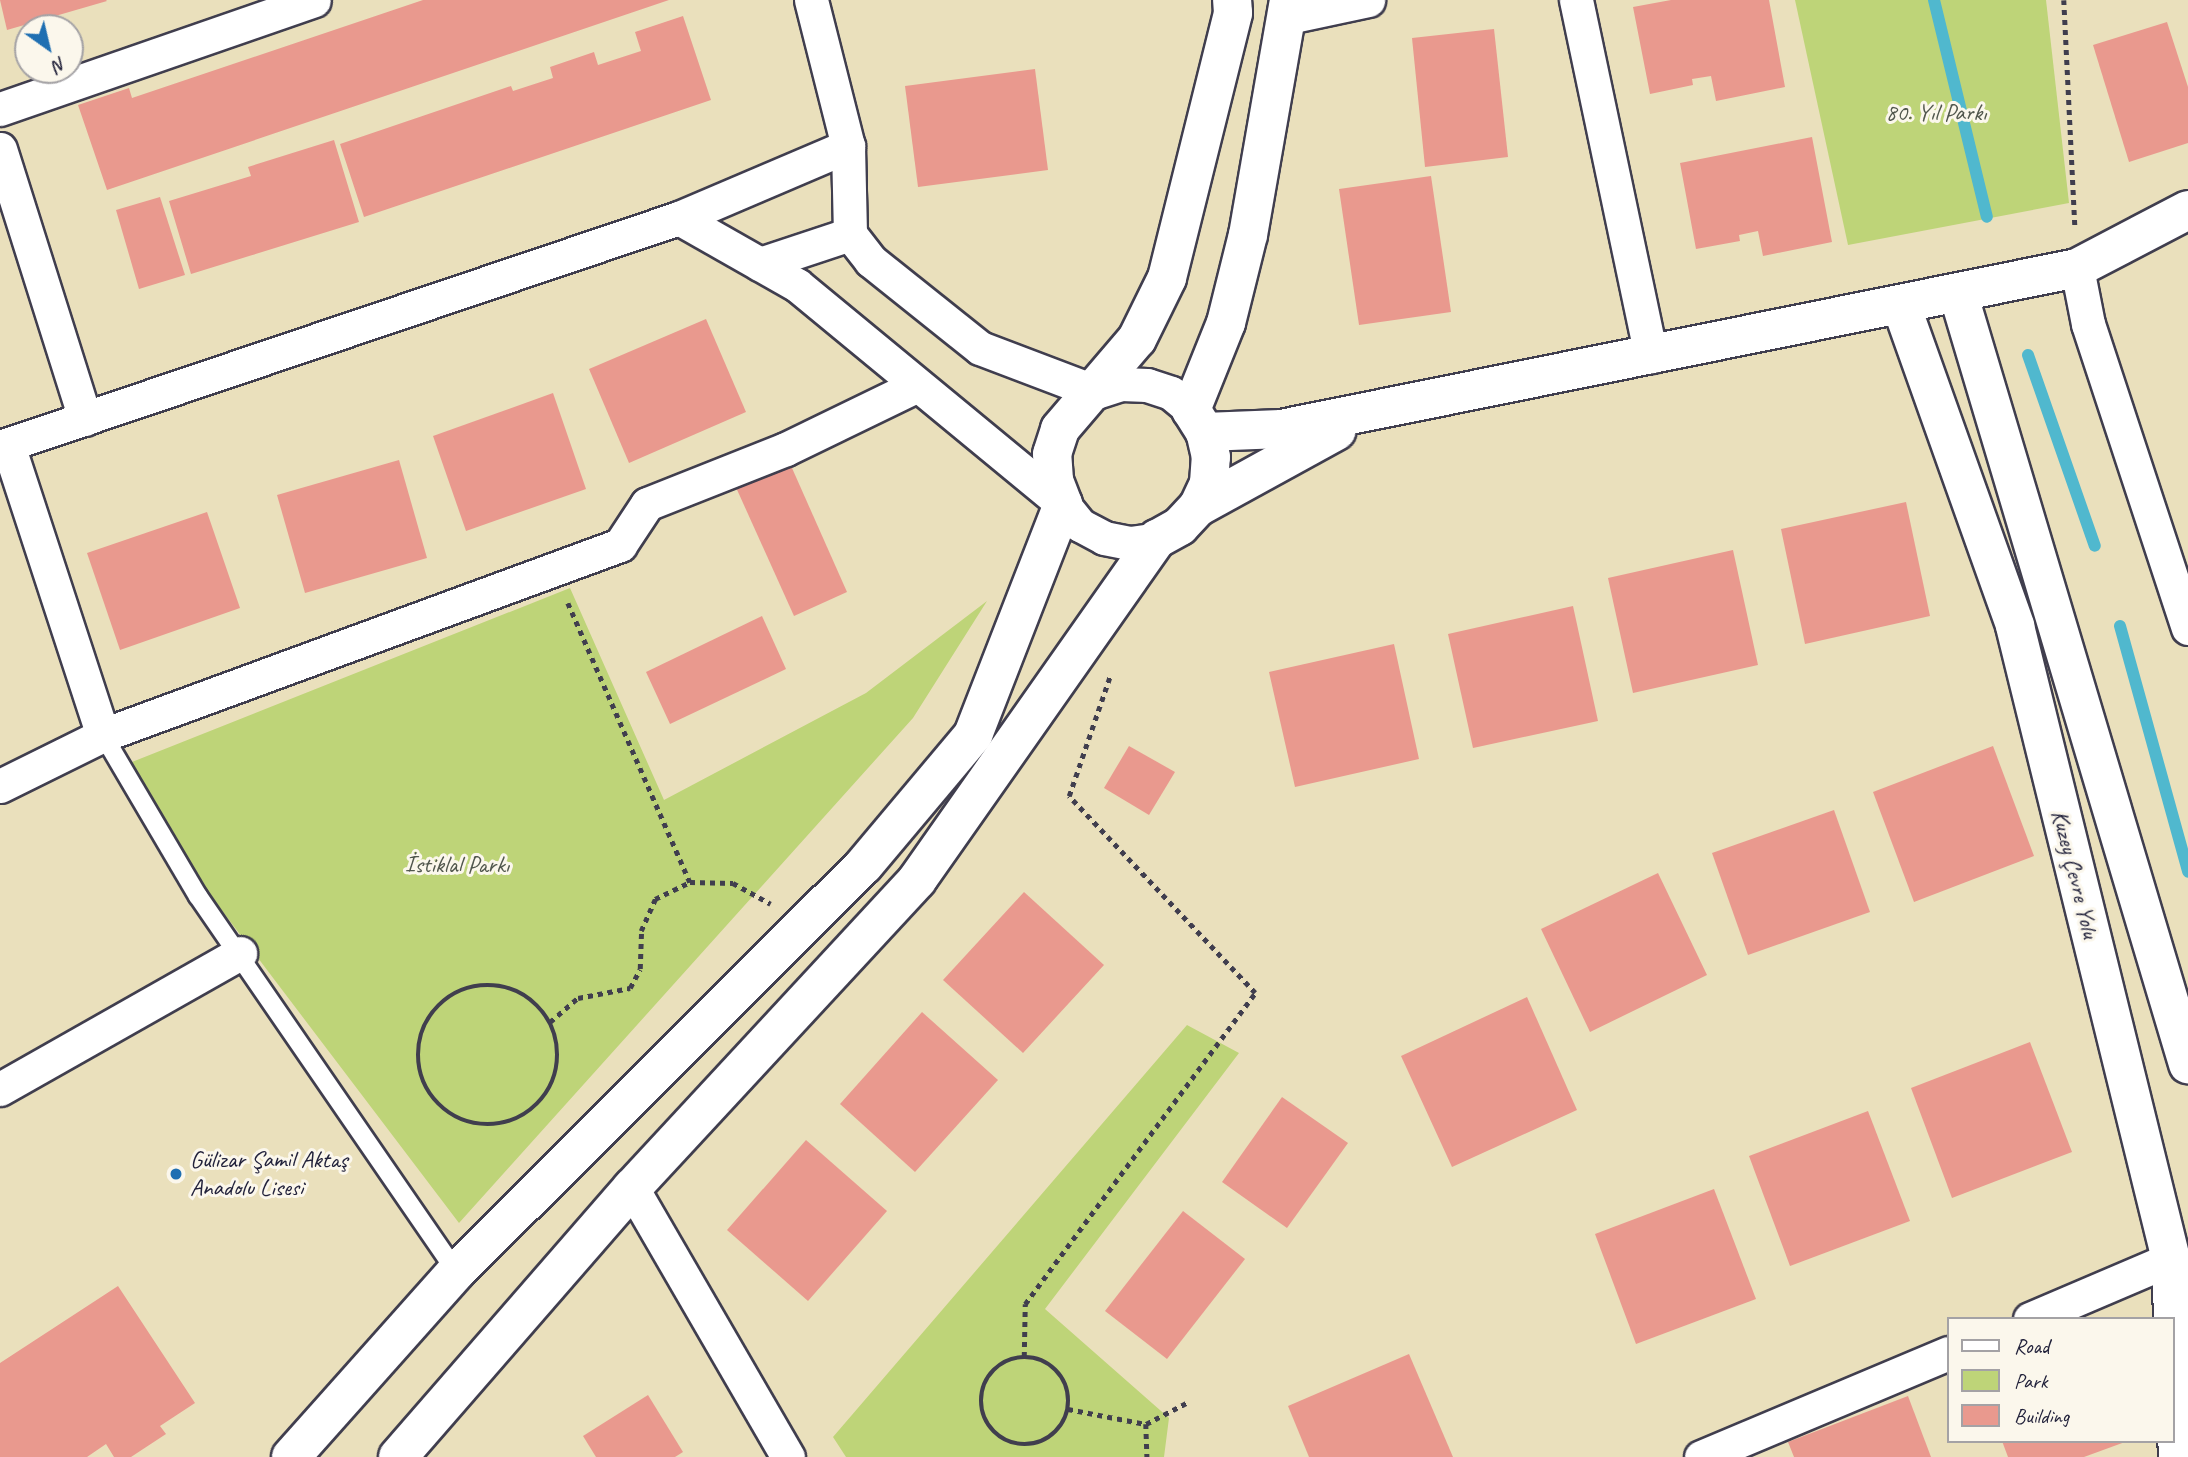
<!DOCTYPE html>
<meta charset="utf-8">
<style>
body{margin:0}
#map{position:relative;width:2188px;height:1457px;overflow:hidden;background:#eae0bc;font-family:Caveat,sans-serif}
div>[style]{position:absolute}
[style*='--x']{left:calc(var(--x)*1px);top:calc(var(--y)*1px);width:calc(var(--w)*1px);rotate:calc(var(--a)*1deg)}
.green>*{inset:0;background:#bed478}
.stream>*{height:12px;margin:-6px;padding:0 6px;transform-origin:6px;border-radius:6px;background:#50b8ce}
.building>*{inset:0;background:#e9998e}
.path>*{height:4.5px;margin-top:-2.25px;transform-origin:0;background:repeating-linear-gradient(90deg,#403e4e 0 5px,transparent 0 10px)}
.path>.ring{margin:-2.25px;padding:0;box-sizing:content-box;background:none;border:4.5px solid #403e4e;border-radius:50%}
.roads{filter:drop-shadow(2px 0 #403e4e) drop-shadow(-2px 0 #403e4e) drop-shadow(0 2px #403e4e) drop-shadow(0 -2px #403e4e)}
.lane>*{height:18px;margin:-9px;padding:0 9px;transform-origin:9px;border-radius:9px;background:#fff}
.street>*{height:33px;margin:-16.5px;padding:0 16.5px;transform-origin:16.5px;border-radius:16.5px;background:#fff}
.secondary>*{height:38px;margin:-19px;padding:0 19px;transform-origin:19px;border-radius:19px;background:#fff}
.primary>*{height:38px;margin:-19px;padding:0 19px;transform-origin:19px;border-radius:19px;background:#fff}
.dots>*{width:19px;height:19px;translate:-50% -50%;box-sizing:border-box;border:4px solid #fbf7ec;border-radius:50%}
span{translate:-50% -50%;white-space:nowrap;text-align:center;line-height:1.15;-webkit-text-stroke:6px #fbf7ec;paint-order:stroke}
.park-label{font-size:24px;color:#51574d}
.street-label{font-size:24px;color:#22223b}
.poi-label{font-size:24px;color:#22223b}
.left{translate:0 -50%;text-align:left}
.legend{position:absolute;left:1947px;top:1317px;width:228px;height:126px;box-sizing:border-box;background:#fbf7ec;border:2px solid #a4a2a5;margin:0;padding:9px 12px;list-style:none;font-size:21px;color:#22223b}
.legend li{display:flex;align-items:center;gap:14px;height:35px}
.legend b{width:35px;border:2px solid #a4a2a5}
.north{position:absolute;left:14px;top:14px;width:70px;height:70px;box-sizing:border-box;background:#fbf7ec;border:2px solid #a4a2a5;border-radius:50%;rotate:146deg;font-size:19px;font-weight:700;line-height:28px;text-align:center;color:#22223b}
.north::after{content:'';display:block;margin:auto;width:24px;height:32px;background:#1f6fb2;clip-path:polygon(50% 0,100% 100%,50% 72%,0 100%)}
</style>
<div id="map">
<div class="green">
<div style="clip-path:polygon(1795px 0,2046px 0,2069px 203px,1848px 245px)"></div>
<div style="clip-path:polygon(570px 588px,664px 800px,866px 693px,987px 601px,913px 718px,459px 1223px,157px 825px,132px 762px)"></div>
<div style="clip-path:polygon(1187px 1025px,1239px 1053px,1045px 1309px,1169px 1418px,1164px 1457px,846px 1457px,833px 1437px)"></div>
</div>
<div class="stream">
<div style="--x:1934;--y:0;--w:223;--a:76.3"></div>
<div style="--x:2028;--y:355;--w:202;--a:70.7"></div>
<div style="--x:2120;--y:626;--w:255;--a:74.5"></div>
</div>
<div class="building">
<div style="clip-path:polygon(0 0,106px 0,107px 1px,7px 30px)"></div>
<div style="clip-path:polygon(423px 0,669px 0,107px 190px,78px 105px,129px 88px,132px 98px)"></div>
<div style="clip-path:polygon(1671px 0,1769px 0,1785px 87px,1716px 101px,1711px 76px,1692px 79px,1693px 85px,1650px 94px,1633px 7px)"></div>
<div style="clip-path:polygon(683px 16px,711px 100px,364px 217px,340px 144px,511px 86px,513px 91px,553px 78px,550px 67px,594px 52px,598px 65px,641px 51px,635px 32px)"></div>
<div style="clip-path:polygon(2167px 22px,2188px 87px,2188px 143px,2129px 162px,2093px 45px)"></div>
<div style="clip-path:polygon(1494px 29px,1508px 157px,1425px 167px,1412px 38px)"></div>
<div style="clip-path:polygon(1035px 69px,1048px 170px,918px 187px,905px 86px)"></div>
<div style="clip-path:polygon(1812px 137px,1832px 242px,1763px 256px,1758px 231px,1739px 235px,1740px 241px,1696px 249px,1680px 163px)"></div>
<div style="clip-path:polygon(334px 140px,359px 222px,191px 274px,169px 201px,251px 176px,248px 167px)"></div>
<div style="clip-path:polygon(1431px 176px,1451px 312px,1359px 325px,1339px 189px)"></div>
<div style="clip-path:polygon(160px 197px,185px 275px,139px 289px,116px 210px)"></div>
<div style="clip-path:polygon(706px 319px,746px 412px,629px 463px,589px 369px)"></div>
<div style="clip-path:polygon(553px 393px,586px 489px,466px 531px,433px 436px)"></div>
<div style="clip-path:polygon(788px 459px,847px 592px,794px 616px,734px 483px)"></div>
<div style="clip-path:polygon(399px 460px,427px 558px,305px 593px,277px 495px)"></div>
<div style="clip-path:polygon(1906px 502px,1930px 616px,1805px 644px,1781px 529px)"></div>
<div style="clip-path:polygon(207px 512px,240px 608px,120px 650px,87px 553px)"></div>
<div style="clip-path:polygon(1733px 550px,1758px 665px,1633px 693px,1608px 578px)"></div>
<div style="clip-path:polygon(1573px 606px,1598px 721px,1473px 748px,1448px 634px)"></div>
<div style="clip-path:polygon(762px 616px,786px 669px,670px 724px,646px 672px)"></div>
<div style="clip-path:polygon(1394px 644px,1419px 759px,1295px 787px,1269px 672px)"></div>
<div style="clip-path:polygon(1129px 746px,1175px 772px,1149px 815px,1104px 788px)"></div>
<div style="clip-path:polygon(1993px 746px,2034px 856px,1914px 902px,1873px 792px)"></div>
<div style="clip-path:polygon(1834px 810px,1870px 912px,1748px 955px,1712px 853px)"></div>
<div style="clip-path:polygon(1658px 873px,1707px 975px,1590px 1032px,1541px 929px)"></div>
<div style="clip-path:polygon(1024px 892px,1104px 965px,1023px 1053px,943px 980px)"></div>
<div style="clip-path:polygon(1527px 997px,1577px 1110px,1452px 1167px,1401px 1056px)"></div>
<div style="clip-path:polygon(922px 1012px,998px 1080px,915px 1172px,840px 1104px)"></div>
<div style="clip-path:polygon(2030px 1042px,2072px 1152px,1952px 1198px,1911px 1088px)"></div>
<div style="clip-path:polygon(1282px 1097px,1348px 1143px,1287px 1228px,1222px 1182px)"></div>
<div style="clip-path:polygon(1868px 1111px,1910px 1221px,1790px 1266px,1749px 1156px)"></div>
<div style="clip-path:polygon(806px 1140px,887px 1211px,808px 1301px,727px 1230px)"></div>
<div style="clip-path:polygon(1714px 1189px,1756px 1299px,1636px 1344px,1595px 1234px)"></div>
<div style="clip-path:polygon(1183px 1211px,1245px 1259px,1167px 1359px,1105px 1311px)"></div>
<div style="clip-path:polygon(118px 1286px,195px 1403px,160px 1426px,166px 1434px,131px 1457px,114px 1457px,106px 1444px,87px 1457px,0 1457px,0 1363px)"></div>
<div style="clip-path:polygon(1409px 1354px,1453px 1457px,1309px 1457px,1288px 1406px)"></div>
<div style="clip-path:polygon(648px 1395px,683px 1452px,675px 1457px,596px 1457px,583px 1436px)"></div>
<div style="clip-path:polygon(1908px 1396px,1931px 1457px,1794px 1457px,1788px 1442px)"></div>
<div style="clip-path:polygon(2002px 1441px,2125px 1441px,2125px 1442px,2084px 1457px,2008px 1457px)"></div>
</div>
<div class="path">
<div style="--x:2064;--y:0;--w:226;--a:87.2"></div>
<div style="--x:568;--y:603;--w:305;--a:66.4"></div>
<div class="ring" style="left:418px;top:985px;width:135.5px;height:135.5px"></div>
<div style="--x:550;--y:1022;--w:37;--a:-41"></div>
<div style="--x:578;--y:998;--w:53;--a:-10.9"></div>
<div style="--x:630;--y:988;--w:21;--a:-62"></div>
<div style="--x:640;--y:969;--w:38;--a:-88"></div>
<div style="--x:641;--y:931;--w:35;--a:-66"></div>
<div style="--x:655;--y:899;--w:39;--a:-26"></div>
<div style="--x:690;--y:882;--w:43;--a:1.3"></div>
<div style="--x:733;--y:883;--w:43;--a:28.9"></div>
<div style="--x:1024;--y:1357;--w:53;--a:-88.9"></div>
<div style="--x:1025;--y:1304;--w:387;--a:-53.5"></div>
<div style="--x:1255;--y:993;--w:271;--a:-133.4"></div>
<div style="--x:1069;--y:796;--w:127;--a:-71.1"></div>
<div class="ring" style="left:981px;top:1357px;width:83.5px;height:83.5px"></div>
<div style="--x:1068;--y:1409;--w:79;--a:10.9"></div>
<div style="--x:1146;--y:1424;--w:47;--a:-27.6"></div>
<div style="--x:1146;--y:1424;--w:33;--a:88"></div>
</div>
<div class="roads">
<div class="lane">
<div style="--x:103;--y:735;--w:187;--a:59.5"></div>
<div style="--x:198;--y:896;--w:456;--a:55.5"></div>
</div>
<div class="street">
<div style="--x:811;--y:0;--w:151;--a:75.8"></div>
<div style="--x:848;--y:146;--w:88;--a:88.7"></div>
<div style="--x:850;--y:234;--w:34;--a:52"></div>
<div style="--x:871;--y:261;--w:139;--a:38.6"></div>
<div style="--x:980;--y:348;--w:124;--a:20.8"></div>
<div style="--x:1096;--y:392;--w:26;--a:-18"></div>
<div style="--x:1121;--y:384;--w:26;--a:2"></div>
<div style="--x:1147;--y:385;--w:25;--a:18"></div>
<div style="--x:1171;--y:393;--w:26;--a:40"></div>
<div style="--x:1576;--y:0;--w:364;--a:78.1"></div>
<div style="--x:1289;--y:17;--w:81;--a:-12.1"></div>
<div style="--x:0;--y:109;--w:332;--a:-19.1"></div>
<div style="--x:0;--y:149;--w:283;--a:72.5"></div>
<div style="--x:679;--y:218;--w:136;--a:29.6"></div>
<div style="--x:797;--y:285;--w:345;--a:39.5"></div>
<div style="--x:1063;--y:504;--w:27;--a:51"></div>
<div style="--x:1080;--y:525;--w:27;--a:28"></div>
<div style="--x:1104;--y:538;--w:26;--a:11"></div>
<div style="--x:1130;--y:543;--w:27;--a:-8"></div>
<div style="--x:760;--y:264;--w:95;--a:-18.4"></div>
<div style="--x:2077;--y:268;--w:57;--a:78.9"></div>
<div style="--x:2088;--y:324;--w:320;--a:71.8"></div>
<div style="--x:8;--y:445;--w:305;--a:71.9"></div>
<div style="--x:0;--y:447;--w:717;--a:-18.64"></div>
<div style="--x:679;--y:218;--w:184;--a:-23.1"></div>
<div style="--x:0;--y:786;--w:115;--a:-26.3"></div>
<div style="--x:103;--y:735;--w:551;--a:-20.18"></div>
<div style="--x:620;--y:545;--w:49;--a:-56.6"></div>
<div style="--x:647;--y:504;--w:149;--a:-21.6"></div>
<div style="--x:786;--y:449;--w:144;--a:-25.9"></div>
<div style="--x:0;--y:1089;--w:276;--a:-29.5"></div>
<div style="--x:632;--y:1188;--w:311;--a:59.9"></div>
<div style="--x:2030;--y:1319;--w:153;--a:-23.1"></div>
<div style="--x:1701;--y:1457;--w:268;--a:-22.8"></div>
</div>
<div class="secondary">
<div style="--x:1205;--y:432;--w:76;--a:-2.3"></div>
<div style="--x:1281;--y:429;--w:812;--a:-11.43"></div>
<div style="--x:2077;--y:268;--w:125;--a:-27.6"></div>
<div style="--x:1198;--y:507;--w:158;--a:-28.8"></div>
<div style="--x:291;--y:1457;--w:248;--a:-48.3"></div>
<div style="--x:456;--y:1272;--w:576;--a:-44.93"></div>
<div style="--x:864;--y:865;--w:170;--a:-50"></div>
<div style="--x:973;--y:735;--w:248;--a:-68.7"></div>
<div style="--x:1063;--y:504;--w:26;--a:-111"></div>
<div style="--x:1054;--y:480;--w:26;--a:-94"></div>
<div style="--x:1052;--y:454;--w:26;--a:-72"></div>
<div style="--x:1060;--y:429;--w:118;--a:-49.5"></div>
<div style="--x:1137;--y:339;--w:68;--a:-63.8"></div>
<div style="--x:1167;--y:278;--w:273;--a:-76"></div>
<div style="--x:1233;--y:13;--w:13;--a:-94"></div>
<div style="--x:398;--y:1457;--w:357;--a:-49"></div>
<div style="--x:632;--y:1188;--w:420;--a:-47.2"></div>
<div style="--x:917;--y:880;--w:417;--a:-54.9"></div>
<div style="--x:1157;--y:539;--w:26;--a:-29"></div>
<div style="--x:1180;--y:526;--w:26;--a:-47"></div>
<div style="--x:1198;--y:507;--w:26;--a:-65"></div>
<div style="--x:1209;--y:483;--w:26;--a:-86"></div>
<div style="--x:1211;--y:457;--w:26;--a:-103"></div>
<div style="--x:1205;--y:432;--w:26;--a:-122"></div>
<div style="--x:1191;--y:410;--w:94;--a:-68.1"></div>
<div style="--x:1226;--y:323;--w:91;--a:-76"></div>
<div style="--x:1248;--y:235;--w:239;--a:-80.1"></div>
</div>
<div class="primary">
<div style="--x:1958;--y:293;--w:805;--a:73.39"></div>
<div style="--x:1901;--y:305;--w:341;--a:70.4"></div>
<div style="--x:2015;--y:626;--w:652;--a:76.16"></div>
<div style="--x:2171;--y:1259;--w:198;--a:88"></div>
</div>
</div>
<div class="dots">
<div style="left:176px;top:1174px;background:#1f6fb2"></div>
</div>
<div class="park-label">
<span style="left:1936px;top:113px">80. Yıl Parkı</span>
<span style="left:457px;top:865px">İstiklal Parkı</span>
</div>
<div class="street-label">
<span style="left:2075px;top:874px;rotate:76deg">Kuzey Çevre Yolu</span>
</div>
<div class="poi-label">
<span class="left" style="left:190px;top:1174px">Gülizar Şamil Aktaş<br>Anadolu Lisesi</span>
</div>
<ul class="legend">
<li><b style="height:9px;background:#fff"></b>Road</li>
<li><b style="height:19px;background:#bed478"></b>Park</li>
<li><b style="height:19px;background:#e9998e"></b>Building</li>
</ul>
<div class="north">N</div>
</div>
